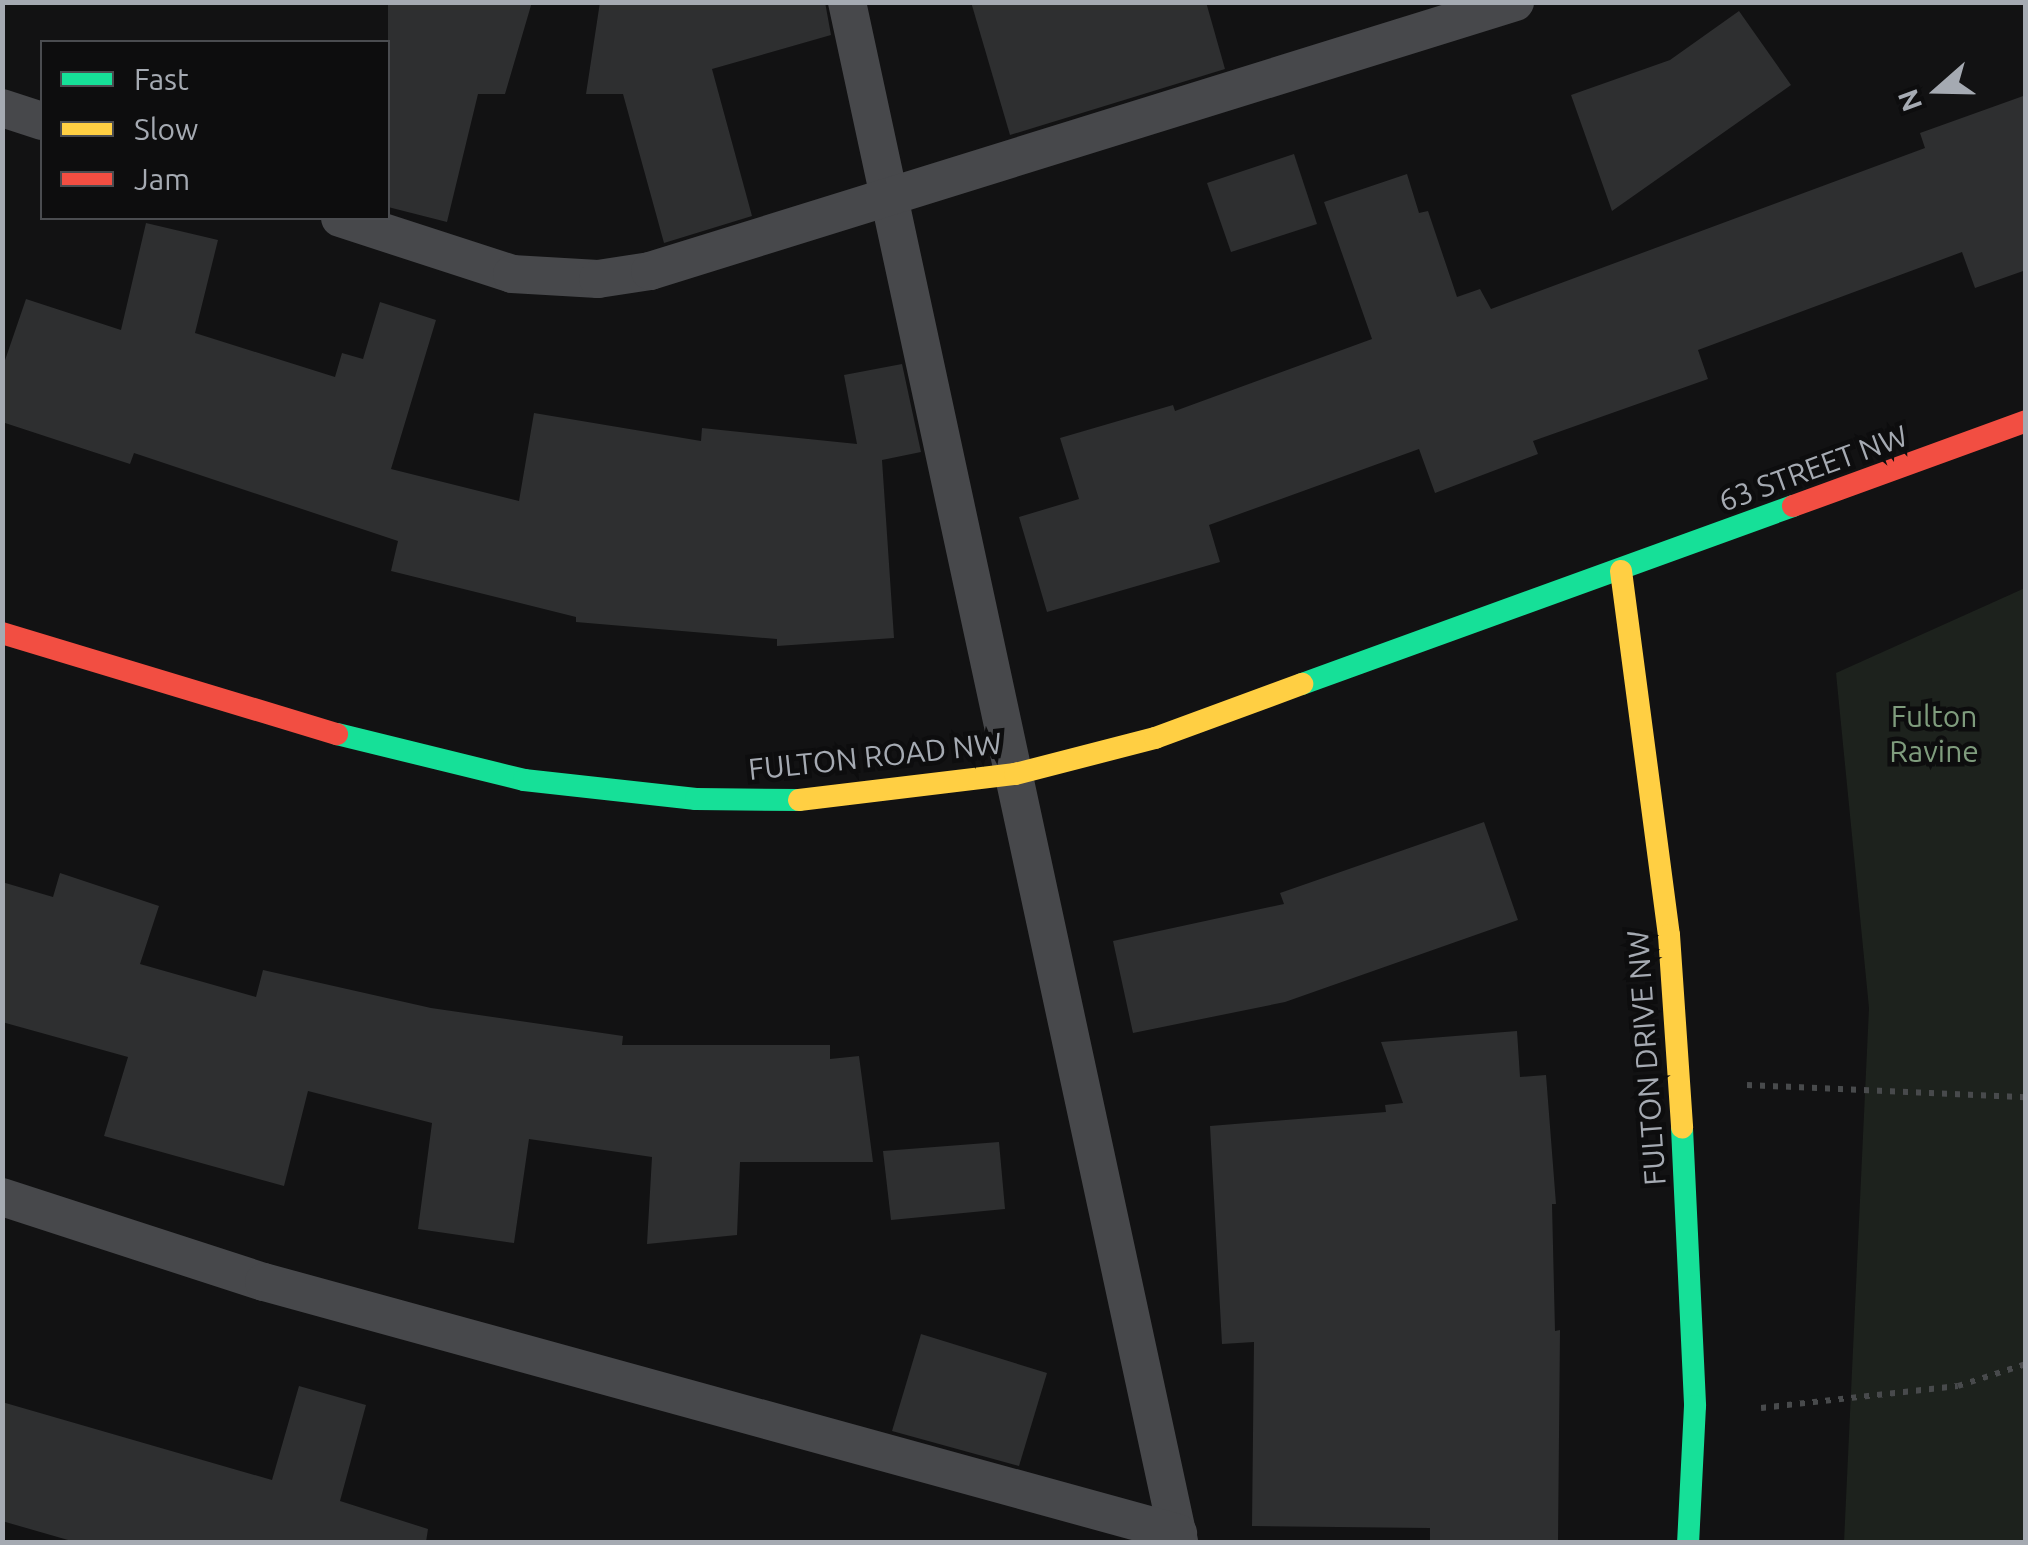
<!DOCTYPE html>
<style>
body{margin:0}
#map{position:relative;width:2028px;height:1545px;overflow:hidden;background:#121213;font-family:Ubuntu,sans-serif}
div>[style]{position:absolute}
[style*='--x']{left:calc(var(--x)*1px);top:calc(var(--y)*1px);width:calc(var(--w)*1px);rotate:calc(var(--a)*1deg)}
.green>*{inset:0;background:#1d221d}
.building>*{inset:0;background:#2e2f30}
.path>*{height:6px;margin-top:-3px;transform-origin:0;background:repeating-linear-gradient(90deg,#484a4c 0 5px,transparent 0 13px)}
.lane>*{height:38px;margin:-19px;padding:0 19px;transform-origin:19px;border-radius:19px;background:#47484b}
.fast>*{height:22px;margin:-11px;padding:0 11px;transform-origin:11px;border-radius:11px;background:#16e098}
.slow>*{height:22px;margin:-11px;padding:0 11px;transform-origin:11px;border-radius:11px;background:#ffcf43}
.jam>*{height:22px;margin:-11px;padding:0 11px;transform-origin:11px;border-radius:11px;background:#f24e42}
span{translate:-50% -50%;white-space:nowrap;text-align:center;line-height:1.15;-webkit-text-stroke:9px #0d0d0e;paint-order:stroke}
.street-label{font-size:30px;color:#a5aab2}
.park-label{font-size:30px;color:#7f9c7d}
.frame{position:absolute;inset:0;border:5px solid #a5aab2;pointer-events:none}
.legend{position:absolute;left:40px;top:40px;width:350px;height:180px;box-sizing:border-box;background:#0d0d0e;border:2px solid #4a4c50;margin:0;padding:12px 18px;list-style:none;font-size:30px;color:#a5aab2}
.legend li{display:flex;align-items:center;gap:20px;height:50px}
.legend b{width:50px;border:2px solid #4a4c50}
.north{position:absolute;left:1888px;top:40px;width:100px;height:100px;-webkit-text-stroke:8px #0d0d0e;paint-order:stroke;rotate:250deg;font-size:28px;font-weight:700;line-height:40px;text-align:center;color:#a5aab2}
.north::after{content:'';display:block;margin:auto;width:35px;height:45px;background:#a5aab2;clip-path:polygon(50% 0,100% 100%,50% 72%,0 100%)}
</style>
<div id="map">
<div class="green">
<div style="clip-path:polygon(2025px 588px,2025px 1542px,1844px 1542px,1869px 1008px,1836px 673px)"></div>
</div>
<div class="building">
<div style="clip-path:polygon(388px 2px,532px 2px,505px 94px,478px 94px,447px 222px,388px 207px)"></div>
<div style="clip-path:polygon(600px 2px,825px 2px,831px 35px,712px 69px,752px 216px,664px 243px,623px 94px,586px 94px)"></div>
<div style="clip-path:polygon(971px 2px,1206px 2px,1225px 69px,1010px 135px)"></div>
<div style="clip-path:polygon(1739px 11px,1791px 85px,1612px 211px,1571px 95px,1670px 60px)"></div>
<div style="clip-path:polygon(2026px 95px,2026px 270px,1975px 288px,1962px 252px,1698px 350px,1708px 379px,1533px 441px,1538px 454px,1435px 493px,1419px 449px,1209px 525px,1220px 562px,1047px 612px,1019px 517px,1079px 499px,1060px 438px,1173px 405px,1175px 411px,1372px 339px,1324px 202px,1407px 174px,1419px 213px,1428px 211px,1457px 297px,1480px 289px,1491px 309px,1925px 148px,1920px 133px)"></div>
<div style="clip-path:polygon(1294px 154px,1317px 224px,1231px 252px,1207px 183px)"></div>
<div style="clip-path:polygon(146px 223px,218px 240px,195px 333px,335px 377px,342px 353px,363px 359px,380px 302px,436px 320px,391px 469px,519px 501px,534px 413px,701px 441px,702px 428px,857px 444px,844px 375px,902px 364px,921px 452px,882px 460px,894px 638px,777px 646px,777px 639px,576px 622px,576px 617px,391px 571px,398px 541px,134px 453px,130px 464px,2px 422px,2px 369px,26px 299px,121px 330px)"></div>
<div style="clip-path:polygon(1484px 822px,1518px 920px,1285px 1002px,1133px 1033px,1113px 941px,1284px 904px,1280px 893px)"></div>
<div style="clip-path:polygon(60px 873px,159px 906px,140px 964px,256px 997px,263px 970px,431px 1008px,623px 1036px,622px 1045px,830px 1045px,830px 1059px,859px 1056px,873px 1162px,740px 1162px,737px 1235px,647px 1244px,652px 1157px,529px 1139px,514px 1243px,418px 1229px,432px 1123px,308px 1091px,284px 1186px,104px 1136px,128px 1057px,2px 1022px,2px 882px,53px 897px)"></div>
<div style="clip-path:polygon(1517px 1031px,1520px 1077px,1546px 1075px,1556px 1204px,1552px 1204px,1555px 1331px,1560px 1330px,1558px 1542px,1430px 1542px,1430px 1528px,1252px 1526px,1254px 1342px,1222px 1344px,1210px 1126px,1386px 1112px,1385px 1105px,1403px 1103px,1381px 1042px)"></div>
<div style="clip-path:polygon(999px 1142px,1005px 1209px,891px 1220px,883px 1151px)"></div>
<div style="clip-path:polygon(921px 1334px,1047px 1373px,1019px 1466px,892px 1431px)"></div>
<div style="clip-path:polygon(299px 1386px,366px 1405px,340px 1501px,428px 1529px,426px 1542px,75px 1542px,2px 1521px,2px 1402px,272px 1480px)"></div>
</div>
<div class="path">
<div style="--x:1747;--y:1085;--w:279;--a:2.5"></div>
<div style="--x:1761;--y:1408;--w:198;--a:-6.4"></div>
<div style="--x:1958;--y:1386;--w:71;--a:-17.9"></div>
</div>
<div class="lane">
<div style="--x:847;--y:2;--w:1575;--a:77.83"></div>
<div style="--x:2;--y:108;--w:42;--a:18"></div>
<div style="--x:340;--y:218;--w:181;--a:18"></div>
<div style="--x:512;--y:274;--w:86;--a:3.3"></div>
<div style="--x:598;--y:279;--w:53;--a:-8.7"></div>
<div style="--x:650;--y:271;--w:906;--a:-17.27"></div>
<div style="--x:2;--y:1197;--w:275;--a:18"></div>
<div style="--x:264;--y:1282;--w:948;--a:15.36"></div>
</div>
<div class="fast">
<div style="--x:1302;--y:684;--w:522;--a:-19.93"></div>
<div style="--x:337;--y:734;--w:193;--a:13.8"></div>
<div style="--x:524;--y:780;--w:173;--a:6.3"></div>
<div style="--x:696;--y:799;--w:103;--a:0.6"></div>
<div style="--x:1682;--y:1128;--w:278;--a:87.3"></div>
<div style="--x:1695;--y:1406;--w:136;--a:92.9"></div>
</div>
<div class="slow">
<div style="--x:1621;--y:571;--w:367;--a:82.5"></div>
<div style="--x:1669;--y:935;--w:193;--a:86.1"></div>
<div style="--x:799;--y:800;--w:218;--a:-6.9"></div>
<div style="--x:1015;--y:774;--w:145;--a:-14.4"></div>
<div style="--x:1155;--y:738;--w:157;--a:-20.2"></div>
</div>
<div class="jam">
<div style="--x:1793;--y:506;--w:248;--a:-20"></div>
<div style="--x:2;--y:633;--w:350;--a:16.8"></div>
</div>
<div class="street-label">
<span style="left:1813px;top:468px;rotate:-20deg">63 STREET NW</span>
<span style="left:875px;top:756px;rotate:-6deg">FULTON ROAD NW</span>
<span style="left:1646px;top:1058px;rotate:-94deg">FULTON DRIVE NW</span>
</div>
<div class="park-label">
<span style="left:1934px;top:733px">Fulton<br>Ravine</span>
</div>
<div class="frame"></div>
<ul class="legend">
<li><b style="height:12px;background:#16e098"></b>Fast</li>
<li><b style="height:12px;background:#ffcf43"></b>Slow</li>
<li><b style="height:12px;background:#f24e42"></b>Jam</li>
</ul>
<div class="north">N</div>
</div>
